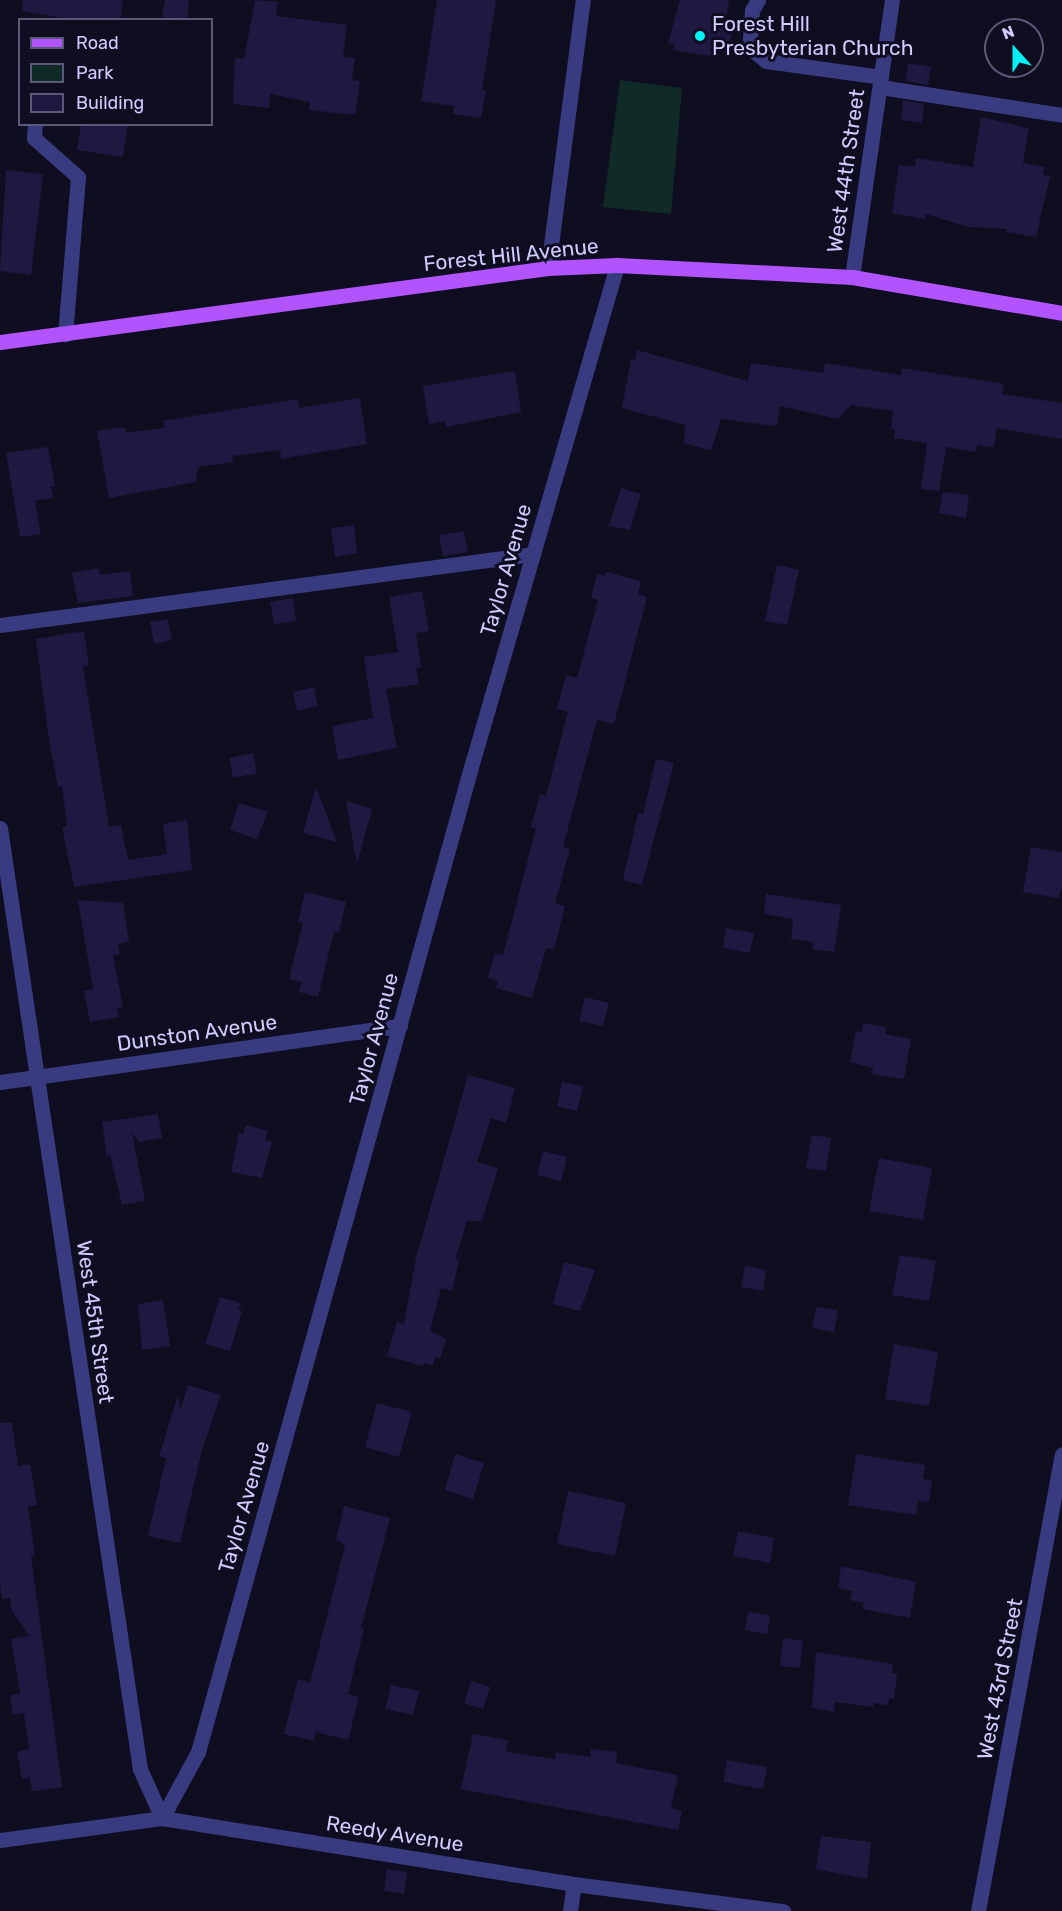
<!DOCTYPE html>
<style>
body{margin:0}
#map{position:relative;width:1062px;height:1911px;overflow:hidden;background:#0f0d20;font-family:Rubik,sans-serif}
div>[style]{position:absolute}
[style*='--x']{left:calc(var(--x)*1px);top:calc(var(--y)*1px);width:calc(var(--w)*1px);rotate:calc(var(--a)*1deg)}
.green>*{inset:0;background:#102a27}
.building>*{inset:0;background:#1e1941}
.minor>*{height:15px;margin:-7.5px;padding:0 7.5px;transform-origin:7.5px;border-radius:7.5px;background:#383b7f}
.major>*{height:15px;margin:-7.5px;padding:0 7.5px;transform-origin:7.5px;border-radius:7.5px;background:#b154fe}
.dots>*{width:16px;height:16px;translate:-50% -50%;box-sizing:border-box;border:3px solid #0f0d20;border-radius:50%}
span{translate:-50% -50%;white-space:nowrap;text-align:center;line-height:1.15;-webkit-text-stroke:6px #0f0d20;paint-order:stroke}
.poi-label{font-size:21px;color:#ceccff}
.left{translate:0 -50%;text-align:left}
.street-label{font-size:21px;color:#ceccff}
.legend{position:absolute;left:18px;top:18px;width:195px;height:108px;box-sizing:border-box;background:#0f0d20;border:2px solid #5b5979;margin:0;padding:8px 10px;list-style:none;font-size:18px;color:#ceccff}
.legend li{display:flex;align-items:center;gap:12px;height:30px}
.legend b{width:30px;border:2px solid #5b5979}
.north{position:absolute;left:984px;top:18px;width:60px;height:60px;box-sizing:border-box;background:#0f0d20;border:2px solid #5b5979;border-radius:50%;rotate:339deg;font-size:16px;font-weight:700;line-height:24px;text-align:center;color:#ceccff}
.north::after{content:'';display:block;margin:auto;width:21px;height:27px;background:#01f1f6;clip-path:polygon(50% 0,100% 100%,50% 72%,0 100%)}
</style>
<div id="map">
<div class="green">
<div style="clip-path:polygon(620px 80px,682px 88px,671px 214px,603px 207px)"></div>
</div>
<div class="building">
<div style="clip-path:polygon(23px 0,123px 0,120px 20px,75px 20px,22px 11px)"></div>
<div style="clip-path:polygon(165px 0,189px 0,187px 20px,162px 17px)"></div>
<div style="clip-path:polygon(255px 0,278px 2px,276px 16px,347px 25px,343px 57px,355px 58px,352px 80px,360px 81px,355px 115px,309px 110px,310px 102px,270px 94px,269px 108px,233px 104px,235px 58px,244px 59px)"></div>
<div style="clip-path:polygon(437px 0,496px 0,482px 90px,486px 91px,481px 118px,453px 114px,454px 106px,421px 101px)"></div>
<div style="clip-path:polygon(680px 0,729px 0,725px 27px,732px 28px,729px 51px,718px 50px,717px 57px,673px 50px,674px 44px,668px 43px)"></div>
<div style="clip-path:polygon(908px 63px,931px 67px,928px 85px,906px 81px)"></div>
<div style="clip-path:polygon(903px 100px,924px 104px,922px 123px,901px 120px)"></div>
<div style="clip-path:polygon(981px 117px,1029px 128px,1023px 163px,1044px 167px,1043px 175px,1050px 176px,1036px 237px,1006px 232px,1007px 229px,968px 227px,926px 214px,925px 219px,892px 213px,899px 165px,915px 167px,916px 158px,973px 167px)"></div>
<div style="clip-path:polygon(81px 124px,128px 124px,123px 157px,77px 150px)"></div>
<div style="clip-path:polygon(6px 170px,43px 174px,31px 275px,0 271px)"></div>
<div style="clip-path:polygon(637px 350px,748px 381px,751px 363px,823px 373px,825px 363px,901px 375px,902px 368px,1004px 384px,1002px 394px,1062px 403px,1062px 439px,997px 428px,994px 447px,977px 445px,976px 452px,946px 447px,939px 491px,921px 489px,927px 443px,894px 438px,895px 430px,891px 429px,893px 411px,851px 405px,838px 419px,780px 406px,777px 426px,721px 419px,711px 451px,684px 443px,685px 425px,622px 408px,631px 359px,635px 360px)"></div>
<div style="clip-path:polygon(515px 371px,521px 412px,446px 427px,445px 421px,429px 424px,423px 386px)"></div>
<div style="clip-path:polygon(360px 398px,367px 444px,281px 459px,280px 450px,232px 456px,233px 462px,198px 467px,196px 482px,109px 498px,97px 431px,125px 427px,126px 433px,164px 428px,163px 421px,298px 399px,299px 408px)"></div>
<div style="clip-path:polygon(48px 447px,55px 486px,51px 487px,53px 498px,35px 501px,41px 534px,20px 537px,6px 453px)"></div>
<div style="clip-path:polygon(621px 488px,641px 494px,630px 530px,609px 526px)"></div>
<div style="clip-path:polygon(943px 492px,969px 495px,966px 518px,939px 513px)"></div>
<div style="clip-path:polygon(354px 525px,357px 553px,335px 557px,331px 528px)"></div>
<div style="clip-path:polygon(464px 531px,468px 552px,443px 556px,439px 535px)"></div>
<div style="clip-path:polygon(777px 565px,799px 570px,787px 625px,765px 621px)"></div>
<div style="clip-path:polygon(98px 568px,100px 575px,130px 571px,133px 596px,78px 603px,72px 573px)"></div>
<div style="clip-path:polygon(606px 572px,641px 581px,638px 594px,647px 597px,614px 724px,597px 720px,563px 847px,570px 849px,555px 903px,565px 906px,554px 950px,546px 948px,532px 998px,496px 988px,498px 981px,488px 978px,495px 953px,503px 955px,536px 828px,531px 827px,540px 794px,546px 796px,568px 712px,557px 709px,566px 675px,577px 678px,597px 604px,598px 600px,591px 598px,597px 573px,605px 576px)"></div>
<div style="clip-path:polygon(422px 591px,429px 631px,416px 633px,421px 667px,416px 668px,419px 684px,386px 689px,397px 748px,338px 760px,332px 726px,373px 718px,364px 657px,398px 652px,389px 597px)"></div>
<div style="clip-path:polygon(293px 598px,296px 621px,274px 624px,270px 602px)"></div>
<div style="clip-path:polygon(168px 619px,172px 640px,154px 644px,150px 622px)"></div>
<div style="clip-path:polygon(84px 631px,89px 665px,83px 667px,109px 827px,121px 825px,128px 860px,167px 854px,163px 824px,187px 820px,192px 870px,74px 887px,62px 827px,67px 826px,62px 786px,58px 787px,49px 740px,36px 639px)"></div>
<div style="clip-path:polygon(314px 687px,318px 706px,297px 711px,293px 692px)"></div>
<div style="clip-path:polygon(253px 753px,257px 773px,233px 778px,229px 758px)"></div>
<div style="clip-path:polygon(656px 759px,674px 763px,642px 885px,623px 880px,638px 813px,643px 814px)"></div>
<div style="clip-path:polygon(316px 787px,337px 842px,303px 833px)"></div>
<div style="clip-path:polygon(346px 801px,372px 809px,357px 864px)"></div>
<div style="clip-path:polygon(239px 803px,268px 812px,257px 839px,230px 830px)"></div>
<div style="clip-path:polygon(1031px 847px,1062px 852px,1062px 888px,1058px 898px,1023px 892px)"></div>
<div style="clip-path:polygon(305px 892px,346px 902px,339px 932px,334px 931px,318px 997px,299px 992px,302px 982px,289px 979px,303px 923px,298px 921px)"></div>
<div style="clip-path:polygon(766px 894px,841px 905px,834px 952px,812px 949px,813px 942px,791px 939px,793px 919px,764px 914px)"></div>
<div style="clip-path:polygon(78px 900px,123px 903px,129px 942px,118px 944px,120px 954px,113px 955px,123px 1007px,117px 1008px,119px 1017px,90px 1022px,84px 991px,93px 989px)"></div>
<div style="clip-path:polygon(726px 928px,754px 933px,750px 953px,723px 948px)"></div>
<div style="clip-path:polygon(585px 997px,609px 1003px,603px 1026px,579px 1021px)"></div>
<div style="clip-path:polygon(863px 1023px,886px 1027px,885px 1034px,911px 1039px,904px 1079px,872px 1074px,873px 1068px,850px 1062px,856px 1031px,862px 1032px)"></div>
<div style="clip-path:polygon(468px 1075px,515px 1088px,506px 1123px,491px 1118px,477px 1162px,498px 1168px,482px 1221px,467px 1221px,455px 1259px,459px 1260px,452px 1291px,441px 1288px,430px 1331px,446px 1339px,440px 1359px,435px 1357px,433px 1365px,424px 1363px,423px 1366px,387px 1356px,397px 1322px,404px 1324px,416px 1258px)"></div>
<div style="clip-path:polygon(562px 1082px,583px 1086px,577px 1111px,557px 1106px)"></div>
<div style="clip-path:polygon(158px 1114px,162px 1138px,139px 1142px,132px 1132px,145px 1201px,122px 1205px,110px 1155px,107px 1156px,102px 1122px)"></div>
<div style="clip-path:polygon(246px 1125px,268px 1131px,265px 1140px,272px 1142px,262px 1178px,231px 1172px,239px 1133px,243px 1134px)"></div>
<div style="clip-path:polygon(812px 1135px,831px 1138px,826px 1171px,806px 1168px)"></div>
<div style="clip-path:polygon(543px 1151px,567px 1157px,561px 1181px,537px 1175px)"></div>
<div style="clip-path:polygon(879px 1158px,932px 1168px,923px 1220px,869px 1211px)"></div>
<div style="clip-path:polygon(900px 1255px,936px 1261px,929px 1301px,892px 1295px)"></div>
<div style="clip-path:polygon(564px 1262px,595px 1270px,580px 1311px,553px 1304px)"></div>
<div style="clip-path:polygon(745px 1266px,766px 1270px,763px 1291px,741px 1287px)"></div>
<div style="clip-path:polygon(220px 1297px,241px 1303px,238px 1310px,242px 1311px,230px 1351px,205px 1344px)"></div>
<div style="clip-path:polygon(163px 1300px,170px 1346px,142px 1350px,138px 1304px)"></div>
<div style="clip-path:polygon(816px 1307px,838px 1310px,834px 1332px,812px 1328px)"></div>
<div style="clip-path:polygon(894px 1344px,938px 1352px,929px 1406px,885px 1399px)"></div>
<div style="clip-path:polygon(188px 1385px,221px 1395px,202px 1450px,180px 1543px,148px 1536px,166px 1458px,159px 1456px,178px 1395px,180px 1411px)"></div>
<div style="clip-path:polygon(377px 1403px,412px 1412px,399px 1457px,365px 1447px)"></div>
<div style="clip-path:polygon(12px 1422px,18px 1466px,30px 1464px,37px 1505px,28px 1507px,35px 1555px,31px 1556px,62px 1787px,36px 1791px,32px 1791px,30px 1778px,22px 1779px,17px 1752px,29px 1749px,24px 1713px,13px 1715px,10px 1695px,20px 1693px,11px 1639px,29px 1636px,12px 1611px,10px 1598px,2px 1598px,0 1585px,0 1423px)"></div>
<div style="clip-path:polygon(455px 1454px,484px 1463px,473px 1499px,445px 1490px)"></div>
<div style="clip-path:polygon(856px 1454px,925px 1465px,923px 1479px,932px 1480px,929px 1502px,918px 1501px,916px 1515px,848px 1505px)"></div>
<div style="clip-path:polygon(568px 1491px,626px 1503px,615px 1556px,557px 1544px)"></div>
<div style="clip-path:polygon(344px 1506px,390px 1518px,361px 1628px,364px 1629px,348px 1694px,359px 1697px,348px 1740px,316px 1732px,314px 1741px,284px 1734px,298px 1679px,310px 1683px,345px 1545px,336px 1540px)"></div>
<div style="clip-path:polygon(738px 1531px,774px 1538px,770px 1563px,733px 1556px)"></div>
<div style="clip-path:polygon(841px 1566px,916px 1582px,910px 1618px,862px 1609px,864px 1603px,850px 1600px,852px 1591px,838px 1588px)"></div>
<div style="clip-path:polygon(748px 1612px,770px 1615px,767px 1634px,745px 1630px)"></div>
<div style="clip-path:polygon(783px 1638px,803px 1641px,800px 1668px,780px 1666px)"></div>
<div style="clip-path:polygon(816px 1652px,893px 1664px,892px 1673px,897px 1674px,894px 1699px,889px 1698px,888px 1705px,873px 1703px,873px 1707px,835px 1702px,834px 1712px,812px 1708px)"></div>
<div style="clip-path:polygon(471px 1681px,490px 1687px,483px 1709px,464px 1703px)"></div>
<div style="clip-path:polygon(391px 1685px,419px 1691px,413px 1715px,385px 1709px)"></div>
<div style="clip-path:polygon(473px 1734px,508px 1740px,506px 1752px,555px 1759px,556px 1752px,590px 1757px,591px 1749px,617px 1752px,616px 1763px,678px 1775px,671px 1808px,682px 1811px,678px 1830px,461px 1789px)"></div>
<div style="clip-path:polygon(727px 1760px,767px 1767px,763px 1789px,723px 1782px)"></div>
<div style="clip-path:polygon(821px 1836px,871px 1842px,867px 1879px,816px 1869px)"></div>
<div style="clip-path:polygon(387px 1869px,407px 1872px,404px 1894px,384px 1891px)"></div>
</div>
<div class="minor">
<div style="--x:758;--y:0;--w:12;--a:121"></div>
<div style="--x:752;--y:10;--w:28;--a:94"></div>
<div style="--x:750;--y:38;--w:15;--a:70"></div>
<div style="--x:755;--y:52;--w:14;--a:39"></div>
<div style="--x:766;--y:61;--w:116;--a:7.9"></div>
<div style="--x:880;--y:87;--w:184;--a:8.7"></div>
<div style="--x:35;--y:124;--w:14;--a:94"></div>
<div style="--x:34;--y:138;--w:59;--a:41.6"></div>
<div style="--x:78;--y:177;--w:158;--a:94.7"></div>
<div style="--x:548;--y:268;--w:270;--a:-82.6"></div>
<div style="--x:852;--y:277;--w:280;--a:-81.8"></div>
<div style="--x:0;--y:625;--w:538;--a:-7.59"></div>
<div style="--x:0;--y:828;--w:951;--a:81.54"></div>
<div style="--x:140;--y:1769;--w:54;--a:65.8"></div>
<div style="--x:0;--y:1082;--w:404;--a:-8"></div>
<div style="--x:162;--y:1818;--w:75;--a:-61.4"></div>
<div style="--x:198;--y:1752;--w:1022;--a:-74.51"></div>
<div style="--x:471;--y:767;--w:523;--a:-73.78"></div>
<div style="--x:0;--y:1840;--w:163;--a:-7.7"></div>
<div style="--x:162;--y:1818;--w:417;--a:9.1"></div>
<div style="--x:574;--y:1884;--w:211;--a:7.4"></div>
<div style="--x:570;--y:1911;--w:27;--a:-82"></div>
<div style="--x:978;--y:1911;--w:464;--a:-79.6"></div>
</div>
<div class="major">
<div style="--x:0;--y:342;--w:553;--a:-7.69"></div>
<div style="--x:548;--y:268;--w:69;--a:-2.5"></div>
<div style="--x:617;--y:265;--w:235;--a:2.9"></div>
<div style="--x:852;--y:277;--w:213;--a:9.7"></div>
</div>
<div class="dots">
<div style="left:700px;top:36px;background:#01f1f6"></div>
</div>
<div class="poi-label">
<span class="left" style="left:712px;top:36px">Forest Hill<br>Presbyterian Church</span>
</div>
<div class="street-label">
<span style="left:846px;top:171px;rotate:-82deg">West 44th Street</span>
<span style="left:511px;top:255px;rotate:-6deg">Forest Hill Avenue</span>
<span style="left:506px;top:570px;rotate:-74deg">Taylor Avenue</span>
<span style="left:197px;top:1033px;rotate:-8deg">Dunston Avenue</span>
<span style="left:374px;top:1039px;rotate:-75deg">Taylor Avenue</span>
<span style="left:95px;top:1322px;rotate:82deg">West 45th Street</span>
<span style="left:244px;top:1507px;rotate:-74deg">Taylor Avenue</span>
<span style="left:1000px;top:1679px;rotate:-79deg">West 43rd Street</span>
<span style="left:395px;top:1834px;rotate:9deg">Reedy Avenue</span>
</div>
<ul class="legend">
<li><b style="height:8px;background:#b154fe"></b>Road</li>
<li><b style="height:16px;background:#102a27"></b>Park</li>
<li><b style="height:16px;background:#1e1941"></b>Building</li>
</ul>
<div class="north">N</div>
</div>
